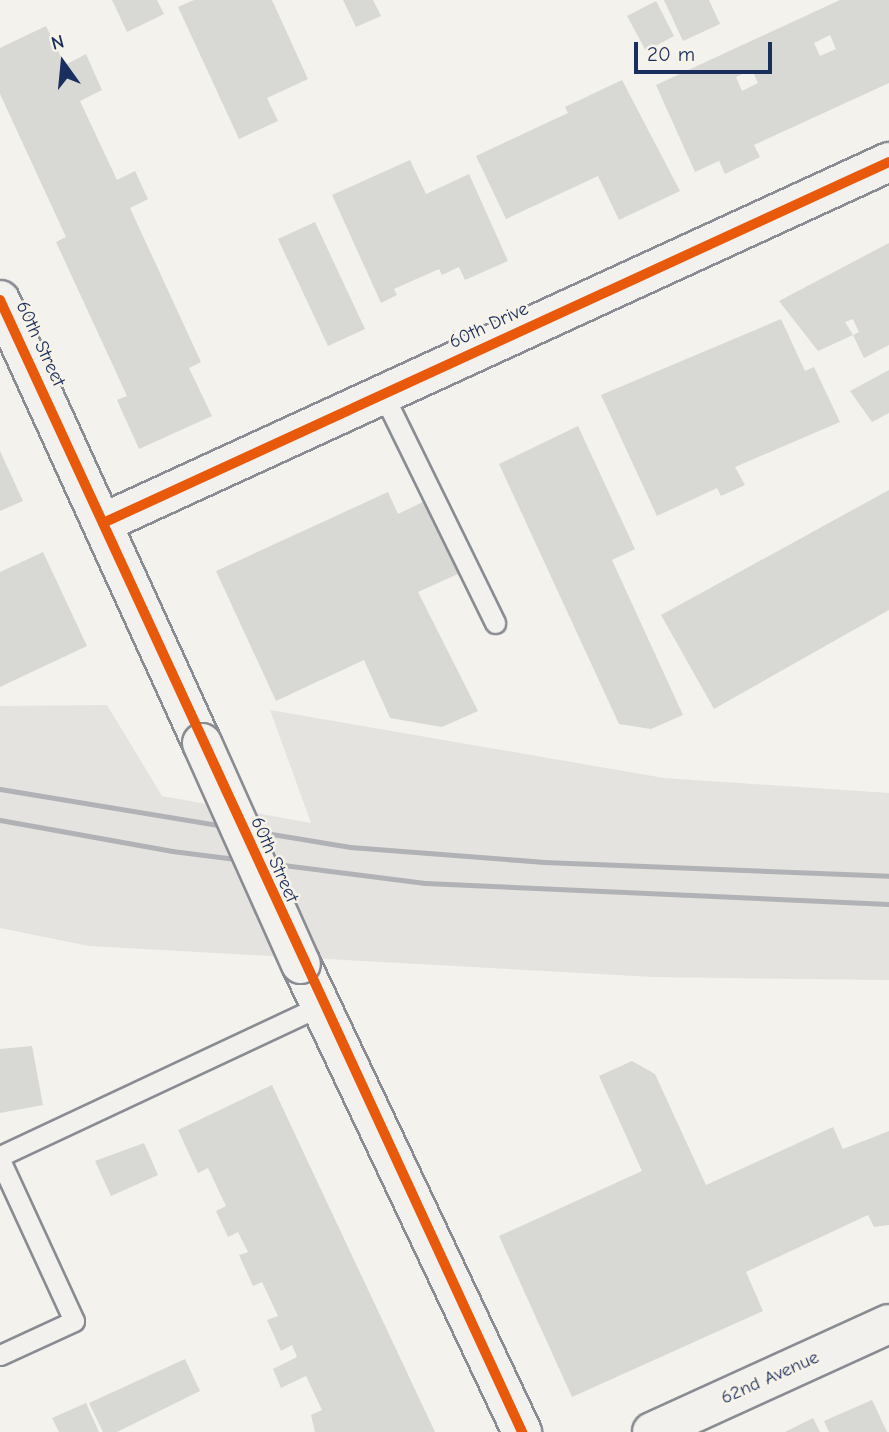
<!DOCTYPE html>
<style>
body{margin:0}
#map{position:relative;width:889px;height:1432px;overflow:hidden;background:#f4f2ec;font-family:"Comic Neue",sans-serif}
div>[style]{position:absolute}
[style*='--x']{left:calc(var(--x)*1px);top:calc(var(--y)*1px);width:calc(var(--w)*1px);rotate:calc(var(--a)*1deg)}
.built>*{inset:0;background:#e4e3df}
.building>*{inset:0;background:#d8d8d5}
.roads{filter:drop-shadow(2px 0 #898c92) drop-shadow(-2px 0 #898c92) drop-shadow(0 2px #898c92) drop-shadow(0 -2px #898c92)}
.service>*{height:19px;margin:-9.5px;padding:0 9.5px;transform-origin:9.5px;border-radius:9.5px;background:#f2f1ed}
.minor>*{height:38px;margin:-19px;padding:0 19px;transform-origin:19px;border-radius:19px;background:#f2f1ed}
.rail>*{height:5px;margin:-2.5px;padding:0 2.5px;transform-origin:2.5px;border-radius:2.5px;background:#b1b2b5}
.bridges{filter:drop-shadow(2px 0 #898c92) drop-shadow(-2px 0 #898c92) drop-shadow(0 2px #898c92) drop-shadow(0 -2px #898c92)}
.minor-bridge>*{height:38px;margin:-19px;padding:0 19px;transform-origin:19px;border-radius:19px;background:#f2f1ed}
.cycleway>*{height:10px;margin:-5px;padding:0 5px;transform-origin:5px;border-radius:5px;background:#e8590c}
span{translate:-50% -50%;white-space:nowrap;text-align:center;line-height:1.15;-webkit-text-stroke:5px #f7f3e8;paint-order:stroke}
.street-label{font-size:19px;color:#1b2f5e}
.north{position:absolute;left:28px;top:28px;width:70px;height:70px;-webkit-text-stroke:5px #f7f3e8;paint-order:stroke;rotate:345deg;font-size:19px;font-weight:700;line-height:28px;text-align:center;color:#1b2f5e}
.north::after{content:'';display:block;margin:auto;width:24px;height:32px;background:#1b2f5e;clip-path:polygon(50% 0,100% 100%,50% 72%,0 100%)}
.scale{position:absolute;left:634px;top:42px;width:138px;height:32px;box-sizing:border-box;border:4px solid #1b2f5e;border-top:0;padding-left:9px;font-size:21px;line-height:24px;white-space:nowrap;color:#1b2f5e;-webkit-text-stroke:5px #f7f3e8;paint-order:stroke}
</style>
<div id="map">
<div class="built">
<div style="clip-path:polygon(107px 705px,162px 796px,311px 823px,270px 710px,664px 778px,889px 793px,889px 980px,654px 977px,89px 946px,0 928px,0 706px)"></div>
</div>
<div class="building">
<div style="clip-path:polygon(112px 0,157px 0,164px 14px,127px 32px)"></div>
<div style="clip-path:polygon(194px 0,272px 0,308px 79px,267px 98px,278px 121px,239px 139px,178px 7px)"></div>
<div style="clip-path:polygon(343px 0,373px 0,381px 16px,356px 27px)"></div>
<div style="clip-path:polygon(664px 0,709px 0,720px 24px,683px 41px)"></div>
<div style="clip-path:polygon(evenodd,840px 0,889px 0,889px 83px,754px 145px,760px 157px,725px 174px,719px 161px,695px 172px,656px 85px,840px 0,830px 35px,836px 49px,820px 56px,814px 43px,830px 35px,840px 0,752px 70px,758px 83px,742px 91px,736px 77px,752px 70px)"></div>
<div style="clip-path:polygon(656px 1px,674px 36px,646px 51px,627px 16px)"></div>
<div style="clip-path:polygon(46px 26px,65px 65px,86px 54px,102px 90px,80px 101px,117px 180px,135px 171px,148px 199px,130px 208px,201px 362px,189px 368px,212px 416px,139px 449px,117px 400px,127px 396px,56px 242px,66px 237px,0 94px,0 48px)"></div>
<div style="clip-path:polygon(622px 80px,680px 191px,619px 220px,598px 176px,506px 219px,476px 156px,568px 113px,565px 107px)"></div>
<div style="clip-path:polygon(410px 160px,426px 194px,469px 174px,508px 261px,465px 280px,459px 267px,442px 275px,439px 269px,394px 289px,397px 295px,381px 303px,332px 195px)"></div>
<div style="clip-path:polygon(315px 222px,365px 329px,328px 346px,278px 239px)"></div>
<div style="clip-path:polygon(889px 243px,889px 345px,864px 358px,853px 335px,859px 332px,853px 319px,845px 322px,853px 335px,818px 351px,779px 301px)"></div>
<div style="clip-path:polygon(781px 319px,805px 371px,814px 367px,840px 422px,735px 467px,745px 485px,721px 496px,717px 488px,657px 516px,601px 395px)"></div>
<div style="clip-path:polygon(889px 370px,889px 413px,872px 422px,850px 391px)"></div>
<div style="clip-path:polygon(578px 426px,635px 549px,612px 560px,683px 715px,651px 729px,619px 724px,499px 464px)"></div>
<div style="clip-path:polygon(0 451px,23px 501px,0 511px)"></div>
<div style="clip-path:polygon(889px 490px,889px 610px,714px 709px,661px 615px)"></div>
<div style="clip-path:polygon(388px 492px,398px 514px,427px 500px,460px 573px,418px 592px,478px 711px,442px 727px,390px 718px,364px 660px,276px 701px,216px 571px)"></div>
<div style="clip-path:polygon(43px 552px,87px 646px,0 687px,0 572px)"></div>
<div style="clip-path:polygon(32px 1046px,43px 1105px,0 1113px,0 1049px)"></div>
<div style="clip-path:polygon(632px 1061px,655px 1074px,706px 1185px,833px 1127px,843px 1149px,889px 1131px,889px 1225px,874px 1227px,868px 1215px,746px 1272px,763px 1311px,572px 1397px,499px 1236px,642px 1171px,599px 1076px)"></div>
<div style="clip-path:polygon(272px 1085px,300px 1145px,435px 1432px,315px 1432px,311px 1415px,322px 1410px,306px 1376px,281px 1388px,273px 1369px,297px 1357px,292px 1345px,281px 1351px,267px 1320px,278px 1316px,262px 1282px,253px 1286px,239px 1255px,248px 1252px,238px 1232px,228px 1237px,216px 1211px,226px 1206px,216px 1185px,208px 1168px,198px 1173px,178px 1130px)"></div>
<div style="clip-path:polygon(144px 1143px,158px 1175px,111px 1196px,95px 1161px)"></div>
<div style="clip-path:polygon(185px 1359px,200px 1391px,117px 1432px,103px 1432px,89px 1403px)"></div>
<div style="clip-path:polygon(872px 1400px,887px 1432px,829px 1432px,824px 1421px)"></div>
<div style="clip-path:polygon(86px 1403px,99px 1432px,59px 1432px,52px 1418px)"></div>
<div style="clip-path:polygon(813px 1418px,820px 1432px,785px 1432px)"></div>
</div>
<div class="roads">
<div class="service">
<div style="--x:383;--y:394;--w:255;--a:63.9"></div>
<div style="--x:0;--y:1156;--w:356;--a:-25.1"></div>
<div style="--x:0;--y:1160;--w:177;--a:65.3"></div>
<div style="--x:74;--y:1321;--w:81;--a:155.3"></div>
</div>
<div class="minor">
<div style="--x:0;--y:300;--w:487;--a:65.5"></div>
<div style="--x:103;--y:523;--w:865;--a:-24.67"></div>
<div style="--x:301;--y:964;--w:518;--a:64.72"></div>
<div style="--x:652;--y:1432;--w:260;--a:-24.5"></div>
</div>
</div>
<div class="rail">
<div style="--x:0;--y:789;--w:355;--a:9.4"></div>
<div style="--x:350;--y:847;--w:195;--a:4.4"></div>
<div style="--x:544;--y:862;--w:345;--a:2.3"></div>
<div style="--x:0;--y:820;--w:175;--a:10.2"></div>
<div style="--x:172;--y:851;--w:255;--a:7.2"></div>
<div style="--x:425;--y:883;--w:464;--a:2.6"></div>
</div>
<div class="bridges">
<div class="minor-bridge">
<div style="--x:202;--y:743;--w:242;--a:65.9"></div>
</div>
</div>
<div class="cycleway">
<div style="--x:0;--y:300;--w:1247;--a:65.24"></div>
<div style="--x:103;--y:523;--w:865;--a:-24.67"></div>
</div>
<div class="street-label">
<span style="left:489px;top:326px;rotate:-25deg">60th Drive</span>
<span style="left:40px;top:344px;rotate:65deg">60th Street</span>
<span style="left:274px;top:860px;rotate:66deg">60th Street</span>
<span style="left:770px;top:1378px;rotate:-24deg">62nd Avenue</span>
</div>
<div class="north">N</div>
<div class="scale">20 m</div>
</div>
